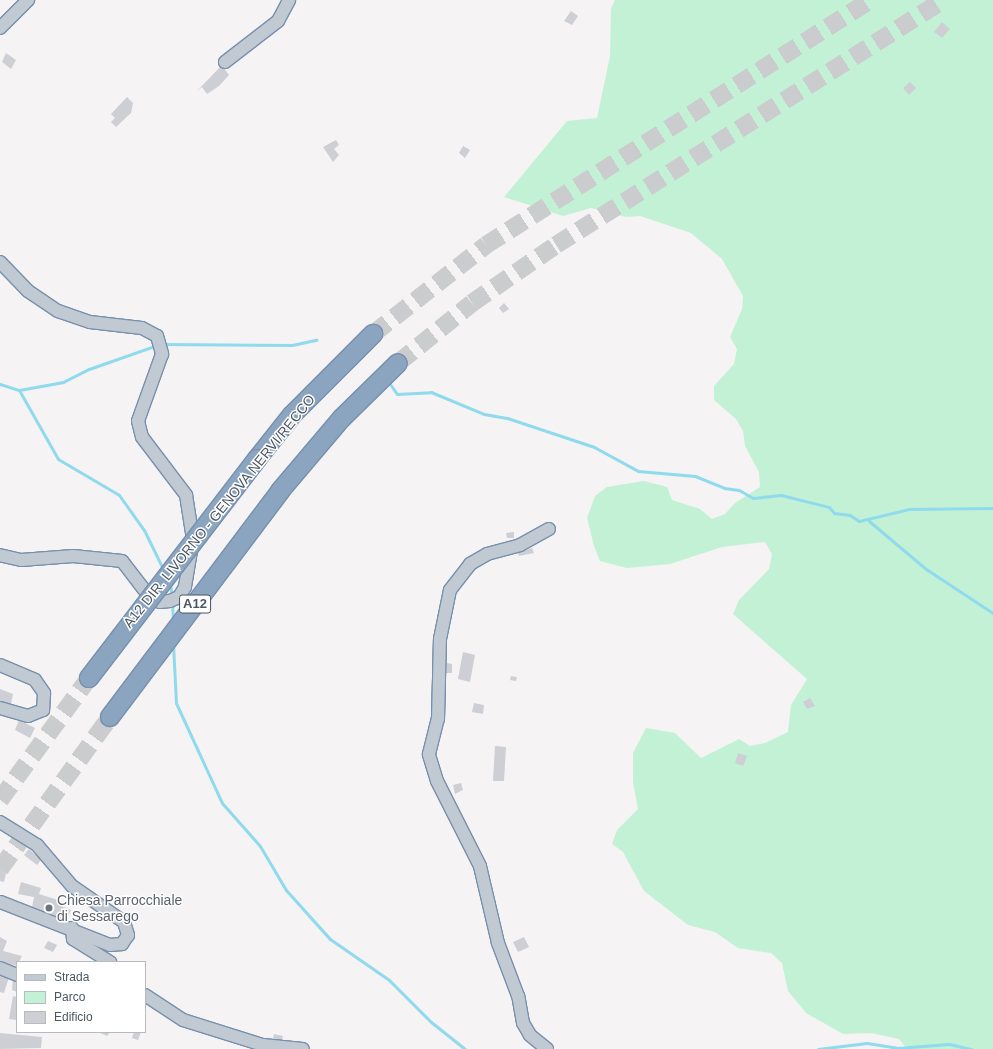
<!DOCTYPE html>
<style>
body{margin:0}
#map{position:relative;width:993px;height:1049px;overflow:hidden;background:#f5f3f3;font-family:Arial,sans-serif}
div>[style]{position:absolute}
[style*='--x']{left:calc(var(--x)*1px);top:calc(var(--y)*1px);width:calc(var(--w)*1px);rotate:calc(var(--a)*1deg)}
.green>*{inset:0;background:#c3f1d5}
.stream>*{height:3px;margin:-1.5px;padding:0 1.5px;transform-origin:1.5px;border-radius:1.5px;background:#90daee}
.building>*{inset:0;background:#cdcfd5}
.highway-tunnel>*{height:18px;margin-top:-9px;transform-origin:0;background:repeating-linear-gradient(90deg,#caccce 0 18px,transparent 0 27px)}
.roads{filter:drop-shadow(1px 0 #7690ad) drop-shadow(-1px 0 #7690ad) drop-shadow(0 1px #7690ad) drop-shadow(0 -1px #7690ad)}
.minor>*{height:12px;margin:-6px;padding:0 6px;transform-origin:6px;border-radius:6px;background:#c1cad2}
.highway>*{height:18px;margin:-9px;padding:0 9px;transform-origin:9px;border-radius:9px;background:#8ba5c1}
.bridges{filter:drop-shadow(1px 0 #7690ad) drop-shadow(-1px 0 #7690ad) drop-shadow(0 1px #7690ad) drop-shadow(0 -1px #7690ad)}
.highway-bridge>*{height:18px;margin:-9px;padding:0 9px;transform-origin:9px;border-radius:9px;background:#8ba5c1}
.dots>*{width:11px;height:11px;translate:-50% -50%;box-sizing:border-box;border:2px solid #fff;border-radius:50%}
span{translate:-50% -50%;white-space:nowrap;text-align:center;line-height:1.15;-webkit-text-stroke:3px #fff;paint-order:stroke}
.shield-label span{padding:1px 3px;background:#fff;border:1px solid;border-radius:3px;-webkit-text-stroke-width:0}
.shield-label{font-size:13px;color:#4a5661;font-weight:700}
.street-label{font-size:14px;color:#4a5661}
.worship-label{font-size:14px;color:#5b616d}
.left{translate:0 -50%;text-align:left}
.legend{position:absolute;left:16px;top:961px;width:130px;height:72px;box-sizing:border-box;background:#fff;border:1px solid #b7bbc0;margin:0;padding:5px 7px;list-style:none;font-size:12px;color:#4a5661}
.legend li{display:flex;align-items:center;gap:8px;height:20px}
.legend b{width:20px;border:1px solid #b7bbc0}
</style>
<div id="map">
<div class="green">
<div style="clip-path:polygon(615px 0,993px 0,993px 1049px,907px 1049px,899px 1039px,871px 1033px,843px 1034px,806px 1013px,788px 991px,782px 963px,771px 953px,738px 948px,715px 932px,688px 925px,644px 891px,623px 852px,612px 844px,617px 830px,638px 809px,633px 782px,633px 753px,646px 728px,675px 733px,701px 758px,739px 739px,750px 746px,765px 743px,788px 732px,791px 705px,807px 679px,733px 614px,739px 600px,769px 569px,772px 554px,765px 542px,722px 547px,670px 564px,627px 568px,600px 561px,594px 546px,587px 518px,595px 496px,607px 487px,644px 481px,667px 487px,672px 500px,700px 509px,712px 519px,725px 514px,735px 503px,760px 487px,759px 472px,745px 446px,743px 431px,736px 419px,714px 400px,714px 386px,734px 364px,737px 349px,730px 337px,742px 309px,743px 296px,722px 259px,691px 233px,640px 216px,626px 217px,591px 208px,563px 216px,504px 197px,567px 121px,597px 118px,610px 56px,611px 9px)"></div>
</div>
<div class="stream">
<div style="--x:162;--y:344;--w:130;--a:0.4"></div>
<div style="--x:292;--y:345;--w:25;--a:-12"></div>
<div style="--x:0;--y:384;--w:20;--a:18"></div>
<div style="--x:19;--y:390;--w:79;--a:60.5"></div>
<div style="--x:58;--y:459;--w:71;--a:30.5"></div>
<div style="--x:119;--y:495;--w:43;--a:54.5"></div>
<div style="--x:144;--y:530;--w:46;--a:64"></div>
<div style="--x:390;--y:384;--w:12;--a:55"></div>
<div style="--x:397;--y:394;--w:34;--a:-3"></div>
<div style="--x:431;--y:392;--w:57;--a:22.5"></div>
<div style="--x:484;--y:414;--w:23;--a:10"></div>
<div style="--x:507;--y:418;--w:92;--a:18.4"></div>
<div style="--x:594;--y:447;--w:50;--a:28.6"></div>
<div style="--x:638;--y:471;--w:57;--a:5"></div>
<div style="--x:695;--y:476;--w:31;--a:22"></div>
<div style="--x:724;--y:488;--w:15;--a:8"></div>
<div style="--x:739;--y:490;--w:16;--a:30"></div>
<div style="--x:753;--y:498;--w:28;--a:-6"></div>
<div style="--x:781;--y:495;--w:49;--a:14"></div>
<div style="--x:829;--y:507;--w:8;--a:50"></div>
<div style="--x:834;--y:513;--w:16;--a:7"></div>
<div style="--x:850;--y:515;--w:11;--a:34"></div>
<div style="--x:859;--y:521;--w:51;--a:-13.5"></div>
<div style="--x:909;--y:509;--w:84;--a:-0.7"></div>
<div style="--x:19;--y:390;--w:45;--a:-10.3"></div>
<div style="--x:63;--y:382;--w:29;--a:-27"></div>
<div style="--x:89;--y:369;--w:72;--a:-19.4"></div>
<div style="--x:869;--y:521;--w:75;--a:40.1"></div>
<div style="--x:926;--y:569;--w:80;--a:33.3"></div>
<div style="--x:170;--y:583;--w:14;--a:82"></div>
<div style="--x:172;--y:602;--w:21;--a:87"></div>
<div style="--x:173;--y:644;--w:59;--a:87.1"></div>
<div style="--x:176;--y:703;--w:110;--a:65.3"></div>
<div style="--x:222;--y:803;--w:57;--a:48.5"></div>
<div style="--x:260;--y:846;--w:51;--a:59.4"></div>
<div style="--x:286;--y:890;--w:66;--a:48.1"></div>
<div style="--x:330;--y:939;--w:72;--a:34.8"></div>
<div style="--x:389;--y:980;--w:59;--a:45"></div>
<div style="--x:431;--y:1022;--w:43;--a:38.5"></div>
<div style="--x:818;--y:1049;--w:49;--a:-7"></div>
<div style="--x:867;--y:1043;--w:30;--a:9"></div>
<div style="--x:897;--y:1048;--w:52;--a:-4.4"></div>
<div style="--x:949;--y:1044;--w:23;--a:13"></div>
</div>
<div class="building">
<div style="clip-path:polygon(571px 11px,578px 16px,572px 25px,564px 21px)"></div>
<div style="clip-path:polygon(942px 22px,950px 29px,942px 38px,934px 32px)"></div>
<div style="clip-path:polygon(6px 53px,16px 60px,11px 69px,2px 62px)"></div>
<div style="clip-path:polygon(222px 65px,229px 75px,219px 86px,207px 94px,202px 87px,197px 91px)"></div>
<div style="clip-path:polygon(910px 82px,916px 88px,909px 95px,903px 88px)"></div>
<div style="clip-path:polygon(127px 97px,133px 103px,131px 113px,116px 127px,111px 122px,115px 118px,111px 114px)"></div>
<div style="clip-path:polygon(336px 140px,339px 145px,334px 149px,339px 155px,333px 162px,323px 147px)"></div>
<div style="clip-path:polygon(463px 146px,470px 150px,465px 158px,459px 153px)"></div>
<div style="clip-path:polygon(504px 303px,509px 309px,503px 313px,499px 308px)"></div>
<div style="clip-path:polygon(514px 532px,514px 538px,507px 538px,506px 533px)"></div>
<div style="clip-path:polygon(525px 545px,526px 550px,532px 548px,534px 553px,519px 556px,516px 549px)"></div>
<div style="clip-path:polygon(463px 652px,475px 655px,470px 682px,458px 679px)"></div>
<div style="clip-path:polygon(447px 663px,452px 664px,452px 673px,446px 673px)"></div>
<div style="clip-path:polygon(511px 676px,517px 677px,516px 681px,510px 680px)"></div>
<div style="clip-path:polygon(0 689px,13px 694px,11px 704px,0 701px)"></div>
<div style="clip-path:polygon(810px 698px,815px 706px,807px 709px,803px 702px)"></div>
<div style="clip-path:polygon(474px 703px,484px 705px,483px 714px,472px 712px)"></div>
<div style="clip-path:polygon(19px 720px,35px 728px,30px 738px,15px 730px)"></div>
<div style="clip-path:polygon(495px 746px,506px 747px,504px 781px,493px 781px)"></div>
<div style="clip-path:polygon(738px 753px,747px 756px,743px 766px,735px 763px)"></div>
<div style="clip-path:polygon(461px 783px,463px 790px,455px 794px,453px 785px)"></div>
<div style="clip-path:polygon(29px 849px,41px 860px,37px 865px,24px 855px)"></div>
<div style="clip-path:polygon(0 864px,8px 864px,4px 882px,0 881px)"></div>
<div style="clip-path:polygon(21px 882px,41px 888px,39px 894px,61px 901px,59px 905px,71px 910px,66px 921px,50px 913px,49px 916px,31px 912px,34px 897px,18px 894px)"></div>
<div style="clip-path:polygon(0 937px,7px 941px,3px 951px,22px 956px,17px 966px,10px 964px,8px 971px,0 966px)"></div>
<div style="clip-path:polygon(524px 937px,529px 947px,518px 952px,513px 942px)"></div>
<div style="clip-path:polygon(48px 941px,57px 945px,53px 952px,44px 948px)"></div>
<div style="clip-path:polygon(0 970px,10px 974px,4px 993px,0 992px)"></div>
<div style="clip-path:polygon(13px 978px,17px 979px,17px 992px,12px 990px)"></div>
<div style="clip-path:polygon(13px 996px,17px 997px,17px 1020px,9px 1019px)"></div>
<div style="clip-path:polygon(98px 1032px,110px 1032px,107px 1036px)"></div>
<div style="clip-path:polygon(134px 1032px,141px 1032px,138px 1040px,132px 1038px)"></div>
<div style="clip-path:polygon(0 1033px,42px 1037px,41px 1048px,0 1049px)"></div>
<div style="clip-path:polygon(274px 1034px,283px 1036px,281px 1045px,272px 1043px)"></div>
</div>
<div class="highway-tunnel">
<div style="--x:373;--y:334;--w:144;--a:-38.2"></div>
<div style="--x:486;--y:245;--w:456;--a:-32.5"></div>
<div style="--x:398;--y:363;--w:95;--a:-39"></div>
<div style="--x:472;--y:303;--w:102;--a:-34.6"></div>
<div style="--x:556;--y:245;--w:458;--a:-32.3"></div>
<div style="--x:0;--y:800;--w:151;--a:-53.9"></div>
<div style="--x:0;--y:869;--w:188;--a:-54.1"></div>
</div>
<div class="roads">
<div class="minor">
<div style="--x:0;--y:28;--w:40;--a:-45"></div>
<div style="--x:225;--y:62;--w:67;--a:-37.7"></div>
<div style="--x:278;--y:21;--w:24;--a:-62"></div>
<div style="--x:0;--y:262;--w:40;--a:46"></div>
<div style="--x:28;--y:291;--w:36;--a:34"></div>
<div style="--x:58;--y:311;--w:34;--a:19"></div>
<div style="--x:90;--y:322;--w:52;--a:6.6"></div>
<div style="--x:142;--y:328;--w:17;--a:28"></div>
<div style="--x:157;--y:336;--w:19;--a:74"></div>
<div style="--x:162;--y:354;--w:71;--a:109.7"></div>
<div style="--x:138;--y:421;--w:16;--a:76"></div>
<div style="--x:142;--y:437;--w:73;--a:52.8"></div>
<div style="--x:186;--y:495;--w:45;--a:81"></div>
<div style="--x:193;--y:539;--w:49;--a:99.5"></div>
<div style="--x:185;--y:587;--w:12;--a:121"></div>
<div style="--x:179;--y:597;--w:10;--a:156"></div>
<div style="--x:170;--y:601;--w:10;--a:174"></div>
<div style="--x:160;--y:602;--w:13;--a:-151"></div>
<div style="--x:149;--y:596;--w:44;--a:-127.6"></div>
<div style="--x:122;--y:561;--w:49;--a:-174.2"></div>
<div style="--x:73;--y:556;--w:52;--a:175.6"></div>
<div style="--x:21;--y:560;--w:22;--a:-167"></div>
<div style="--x:0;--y:665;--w:38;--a:23"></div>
<div style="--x:35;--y:680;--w:16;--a:55"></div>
<div style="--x:44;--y:693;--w:17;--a:93"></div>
<div style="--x:43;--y:710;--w:16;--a:158"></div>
<div style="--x:28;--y:716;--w:29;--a:-164"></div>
<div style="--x:0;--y:822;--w:44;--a:31.9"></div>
<div style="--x:37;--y:845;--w:54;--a:49.5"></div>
<div style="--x:72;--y:886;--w:63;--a:34.7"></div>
<div style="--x:124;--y:922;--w:14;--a:73"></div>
<div style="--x:128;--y:935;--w:11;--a:124"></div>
<div style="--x:122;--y:944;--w:12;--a:175"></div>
<div style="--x:110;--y:945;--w:118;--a:-158.6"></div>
<div style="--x:72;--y:928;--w:11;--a:85"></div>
<div style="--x:73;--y:939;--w:44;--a:31.9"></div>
<div style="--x:0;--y:968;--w:18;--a:22"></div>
<div style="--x:145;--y:995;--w:45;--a:33.3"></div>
<div style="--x:183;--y:1020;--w:84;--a:17.4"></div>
<div style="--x:263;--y:1045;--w:40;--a:5.7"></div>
<div style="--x:547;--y:1049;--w:22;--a:-141"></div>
<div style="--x:530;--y:1035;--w:14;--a:-120"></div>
<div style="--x:523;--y:1023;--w:27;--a:-100"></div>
<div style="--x:518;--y:996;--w:57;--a:-110.7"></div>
<div style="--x:498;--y:943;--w:79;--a:-103.2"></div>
<div style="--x:480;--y:866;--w:95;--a:-116.8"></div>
<div style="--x:437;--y:781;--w:28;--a:-107"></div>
<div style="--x:429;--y:754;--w:36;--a:-76"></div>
<div style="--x:438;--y:719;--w:80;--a:-88.6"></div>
<div style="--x:440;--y:639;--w:50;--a:-78.5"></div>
<div style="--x:450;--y:590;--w:33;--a:-52"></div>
<div style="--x:470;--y:564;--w:20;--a:-30"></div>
<div style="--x:487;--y:554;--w:34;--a:-15"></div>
<div style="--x:520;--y:545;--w:33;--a:-29"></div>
</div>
<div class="highway">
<div style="--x:257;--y:459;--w:56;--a:-51.5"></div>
<div style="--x:292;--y:415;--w:115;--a:-45"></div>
<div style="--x:110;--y:717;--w:283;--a:-53"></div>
<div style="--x:280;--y:491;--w:96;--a:-49.7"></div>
<div style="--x:342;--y:418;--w:78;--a:-44.5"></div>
</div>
</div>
<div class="bridges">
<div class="highway-bridge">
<div style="--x:89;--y:678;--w:276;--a:-52.5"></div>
</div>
</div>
<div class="dots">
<div style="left:49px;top:908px;background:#6b7280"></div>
</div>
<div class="shield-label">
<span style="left:195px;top:604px">A12</span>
</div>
<div class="street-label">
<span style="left:219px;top:511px;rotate:-51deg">A12 DIR. LIVORNO - GENOVA NERVI/RECCO</span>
</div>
<div class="worship-label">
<span class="left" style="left:57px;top:908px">Chiesa Parrocchiale<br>di Sessarego</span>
</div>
<ul class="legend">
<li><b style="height:5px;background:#c1cad2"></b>Strada</li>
<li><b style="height:11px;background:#c3f1d5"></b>Parco</li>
<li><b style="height:11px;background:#cdcfd5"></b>Edificio</li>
</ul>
</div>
